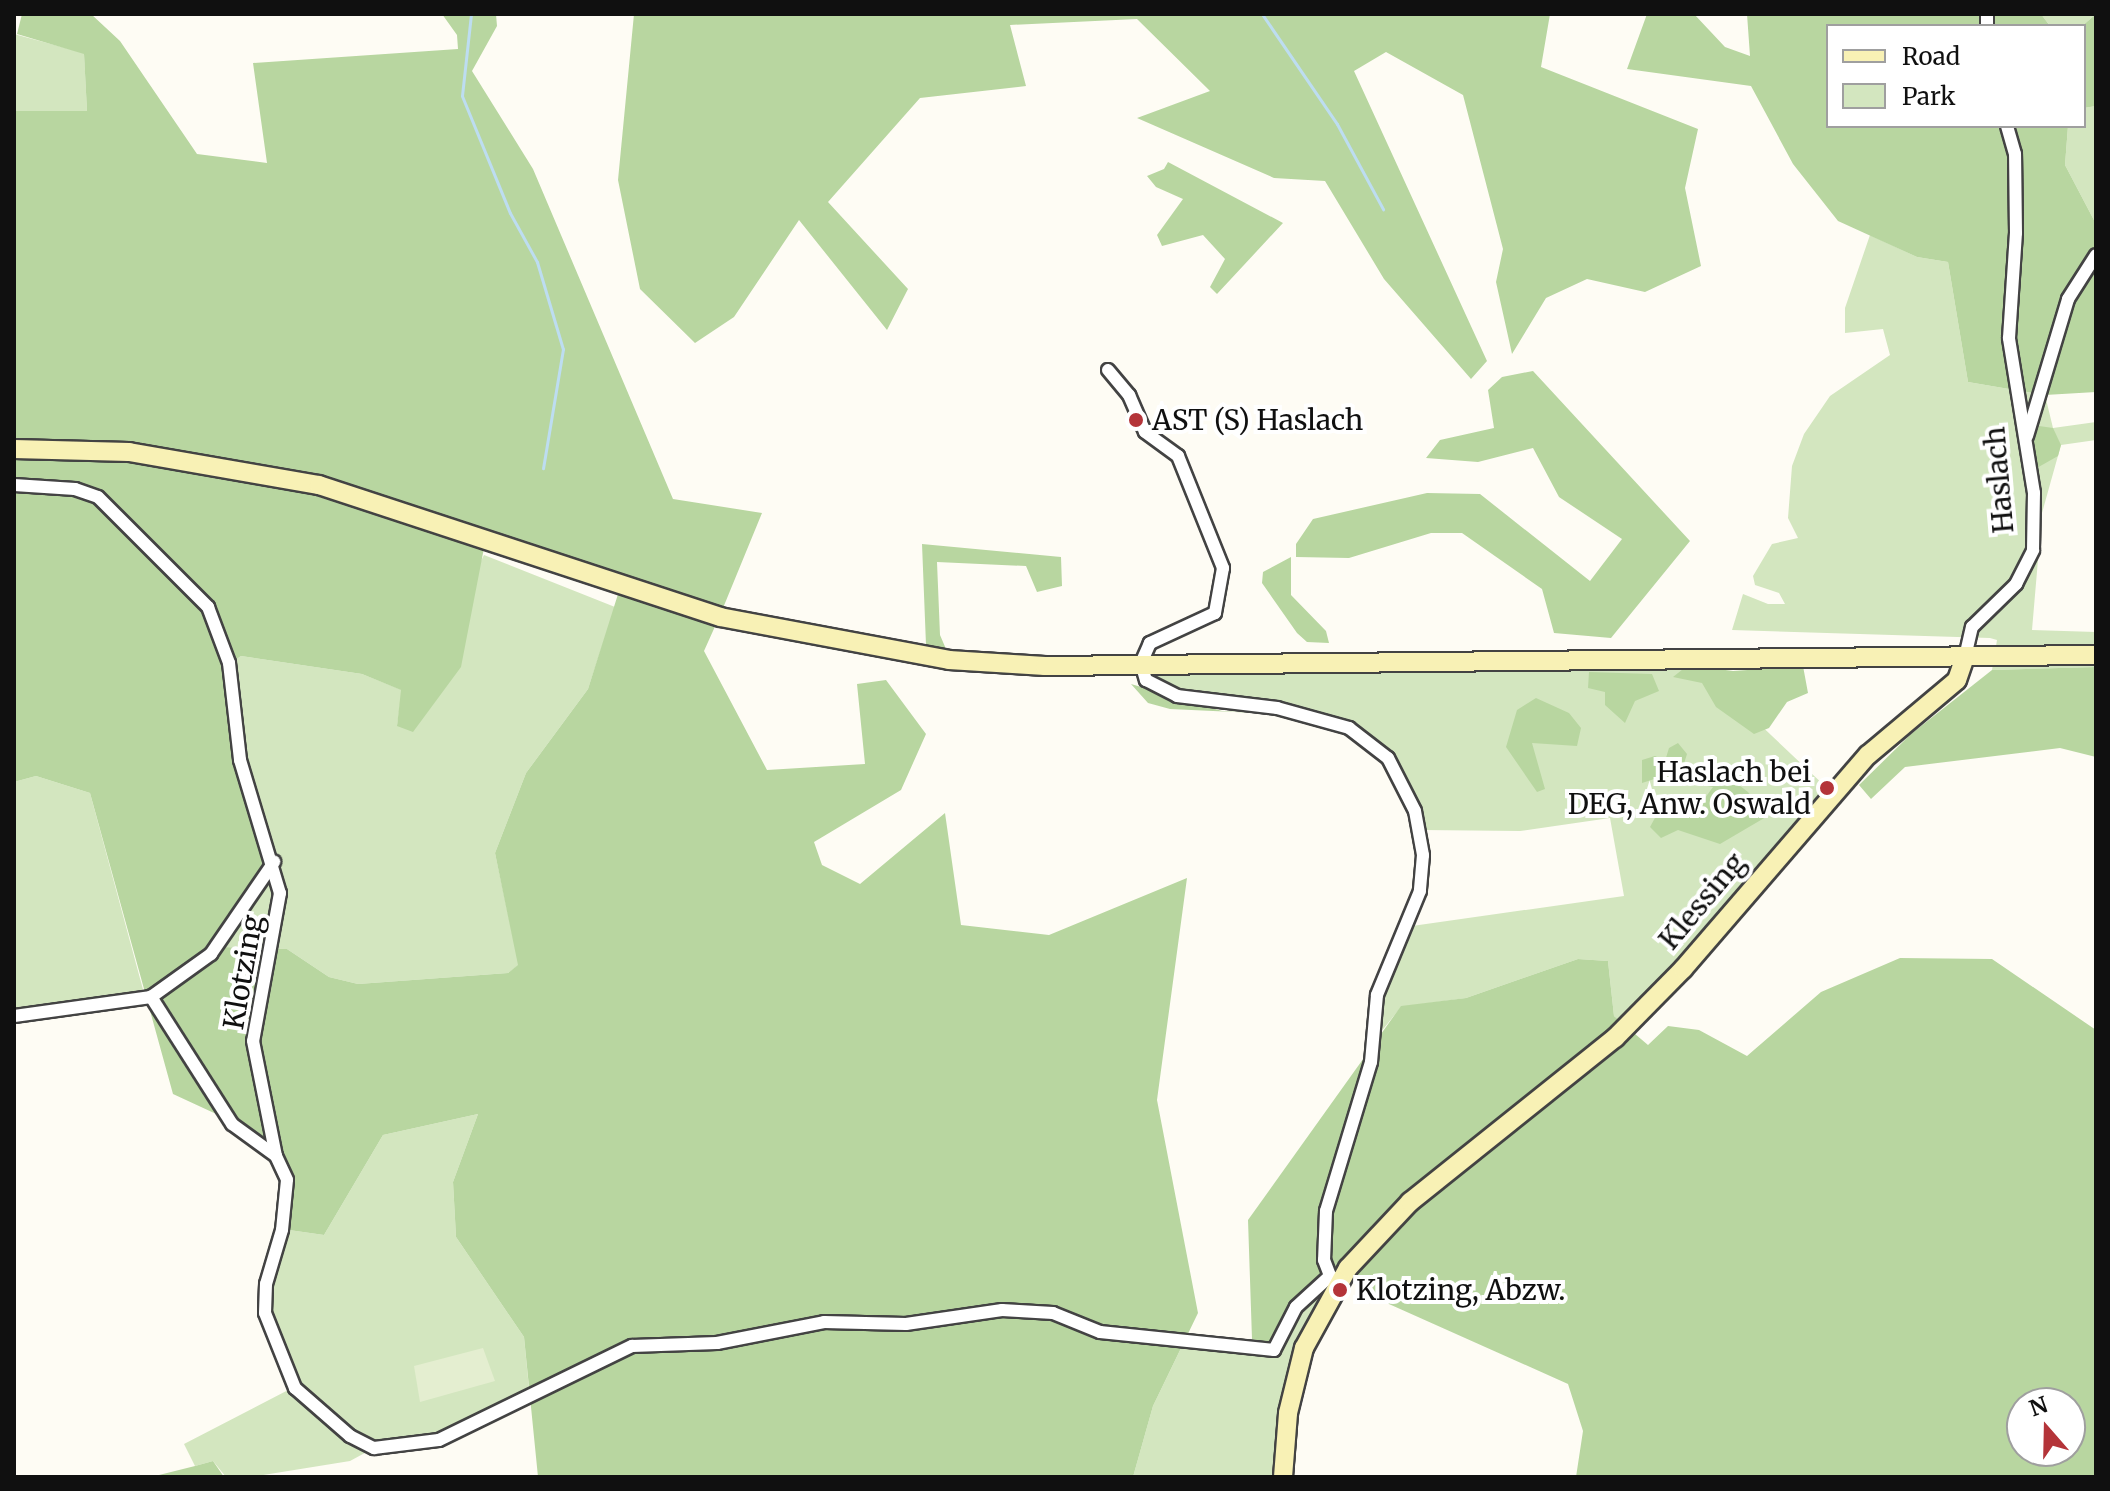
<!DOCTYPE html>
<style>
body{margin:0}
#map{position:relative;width:2110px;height:1491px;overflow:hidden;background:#fefcf4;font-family:Merriweather,serif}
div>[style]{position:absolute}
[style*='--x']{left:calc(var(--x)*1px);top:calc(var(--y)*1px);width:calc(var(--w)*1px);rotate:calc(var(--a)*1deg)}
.green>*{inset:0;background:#d3e6bf}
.forest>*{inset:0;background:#b8d6a0}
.pitch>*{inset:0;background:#e4eed0}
.stream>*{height:3px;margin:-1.5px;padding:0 1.5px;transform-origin:1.5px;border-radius:1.5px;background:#bdddf1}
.roads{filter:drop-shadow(2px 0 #434343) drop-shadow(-2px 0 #434343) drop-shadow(0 2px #434343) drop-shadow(0 -2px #434343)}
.street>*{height:12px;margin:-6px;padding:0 6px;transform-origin:6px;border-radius:6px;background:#fff}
.secondary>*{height:18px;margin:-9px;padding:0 9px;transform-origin:9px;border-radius:9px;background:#f8f1b5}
.dots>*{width:22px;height:22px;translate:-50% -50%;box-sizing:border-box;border:4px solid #fff;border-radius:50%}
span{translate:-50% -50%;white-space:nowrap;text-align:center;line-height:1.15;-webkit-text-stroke:8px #fff;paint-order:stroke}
.poi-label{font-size:28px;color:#101010}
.left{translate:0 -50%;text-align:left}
.right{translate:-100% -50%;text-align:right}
.street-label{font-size:28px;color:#101010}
.frame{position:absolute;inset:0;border:16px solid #101010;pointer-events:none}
.legend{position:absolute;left:1826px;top:24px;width:260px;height:104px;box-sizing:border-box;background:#fff;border:2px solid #9f9f9f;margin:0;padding:10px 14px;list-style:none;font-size:24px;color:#101010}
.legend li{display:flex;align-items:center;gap:16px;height:40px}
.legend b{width:40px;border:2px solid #9f9f9f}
.north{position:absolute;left:2006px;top:1387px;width:80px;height:80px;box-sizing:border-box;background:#fff;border:2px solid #9f9f9f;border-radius:50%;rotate:340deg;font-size:22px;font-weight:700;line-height:32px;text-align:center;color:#101010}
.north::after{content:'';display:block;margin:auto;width:28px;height:36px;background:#b43439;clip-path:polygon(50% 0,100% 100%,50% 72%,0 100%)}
</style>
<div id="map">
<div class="green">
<div style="clip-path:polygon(2041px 14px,2096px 14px,2082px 26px,2050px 26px)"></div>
<div style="clip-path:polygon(14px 34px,84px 53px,87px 111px,14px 111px)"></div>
<div style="clip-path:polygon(2096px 106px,2096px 224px,2065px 165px,2068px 126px,2084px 126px,2084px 108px)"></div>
<div style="clip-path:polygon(1870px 235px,1917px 257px,1948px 262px,1968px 382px,2045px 395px,2053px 428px,2096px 422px,2096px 440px,2061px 445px,2042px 513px,2032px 630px,2096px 632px,2096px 667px,1992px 670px,1997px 640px,1990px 638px,1732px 630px,1743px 594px,1768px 604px,1785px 604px,1779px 593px,1755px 585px,1753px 576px,1772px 544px,1798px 538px,1788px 518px,1792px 466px,1804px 434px,1830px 396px,1890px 355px,1883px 329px,1845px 333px,1845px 308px)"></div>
<div style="clip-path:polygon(484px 555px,615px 607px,588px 689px,526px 773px,495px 853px,519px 965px,508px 973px,358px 984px,329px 977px,287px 949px,220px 947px,241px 759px,231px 663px,241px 656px,362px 674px,402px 690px,397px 726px)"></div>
<div style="clip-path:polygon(1699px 667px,1827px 788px,1649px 1003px,1626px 1027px,1614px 1016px,1608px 961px,1578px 959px,1466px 998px,1401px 1007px,1376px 1038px,1380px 985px,1412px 926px,1624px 896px,1610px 818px,1520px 831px,1422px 830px,1394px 763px,1348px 727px,1294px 711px,1164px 695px,1152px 671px)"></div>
<div style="clip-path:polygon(36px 776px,90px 793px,145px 997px,14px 1016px,14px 782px)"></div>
<div style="clip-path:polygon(478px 1114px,453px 1182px,456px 1237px,524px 1337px,530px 1399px,439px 1440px,374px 1448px,350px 1461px,251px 1477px,226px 1477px,213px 1461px,195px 1466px,184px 1444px,294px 1387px,265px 1314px,282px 1229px,324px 1235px,383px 1135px)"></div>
<div style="clip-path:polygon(1324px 1290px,1289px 1377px,1278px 1477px,1133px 1477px,1153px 1406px,1185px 1340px,1275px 1354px,1298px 1311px)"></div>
</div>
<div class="forest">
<div style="clip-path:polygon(22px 14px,91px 14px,120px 41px,197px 154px,267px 163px,253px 63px,458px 49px,457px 35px,442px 14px,496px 14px,497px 26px,472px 71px,533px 169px,673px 499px,762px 513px,723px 608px,330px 483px,161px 448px,14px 442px,14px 111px,87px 111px,84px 54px,17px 34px)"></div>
<div style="clip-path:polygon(634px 14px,1550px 14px,1541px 67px,1698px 129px,1685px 188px,1701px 266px,1645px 292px,1587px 279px,1546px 298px,1512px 354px,1496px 282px,1503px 249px,1463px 95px,1386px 52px,1354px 71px,1487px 361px,1471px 379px,1384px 279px,1325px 181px,1274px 178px,1137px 118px,1210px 91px,1137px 19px,1010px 25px,1026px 86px,920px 98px,828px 202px,908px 289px,887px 330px,799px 220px,734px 317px,695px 343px,640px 289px,618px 180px)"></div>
<div style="clip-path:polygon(1647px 14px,1694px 14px,1725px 47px,1750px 56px,1747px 14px,2041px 14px,2050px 26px,1828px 26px,1828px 126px,2068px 126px,2065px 165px,2096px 224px,2096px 392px,2045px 395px,1968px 382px,1948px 262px,1917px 257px,1838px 221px,1793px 164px,1751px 86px,1627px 69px)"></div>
<div style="clip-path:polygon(2096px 14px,2096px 106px,2084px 108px,2082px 26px)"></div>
<div style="clip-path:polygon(1168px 162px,1283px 223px,1217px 294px,1210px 287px,1225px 259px,1203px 235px,1162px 246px,1157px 235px,1183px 199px,1156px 187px,1147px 176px,1164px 169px)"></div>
<div style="clip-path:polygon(1533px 371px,1690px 541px,1611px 638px,1554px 633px,1542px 589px,1462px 533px,1431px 533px,1349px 558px,1296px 557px,1296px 544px,1313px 519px,1427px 493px,1480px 494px,1590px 581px,1622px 539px,1559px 497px,1533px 448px,1478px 462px,1426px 458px,1440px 440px,1494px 428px,1488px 390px,1502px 377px)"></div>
<div style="clip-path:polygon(2039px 426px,2053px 428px,2061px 445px,2058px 456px,2035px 469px,2032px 444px)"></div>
<div style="clip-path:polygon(14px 458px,135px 463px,307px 493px,484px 548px,461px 667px,413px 732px,397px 726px,401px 690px,362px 674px,241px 656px,231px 663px,241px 759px,277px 860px,221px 947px,287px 949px,329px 977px,358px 984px,508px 973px,518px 965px,495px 853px,526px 773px,588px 689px,619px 591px,717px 622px,704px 651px,767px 770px,865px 764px,857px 684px,886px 680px,926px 734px,901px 790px,814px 842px,822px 865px,860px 884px,945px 813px,961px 925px,1049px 935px,1187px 878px,1157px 1100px,1198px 1313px,1153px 1406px,1133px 1477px,538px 1477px,524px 1337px,456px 1237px,453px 1182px,478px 1114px,383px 1135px,324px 1235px,282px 1229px,287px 1180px,276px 1155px,227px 1119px,173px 1094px,90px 793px,36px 776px,14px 782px)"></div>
<div style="clip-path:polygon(922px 544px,1061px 557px,1062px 586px,1037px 592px,1026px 566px,937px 562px,940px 635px,946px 649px,926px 645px)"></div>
<div style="clip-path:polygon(1291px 557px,1291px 595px,1326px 631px,1329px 643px,1307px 642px,1297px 633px,1262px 583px,1263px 572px)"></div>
<div style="clip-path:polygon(1688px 665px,1733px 671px,1803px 666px,1808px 693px,1787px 702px,1769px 728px,1754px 734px,1716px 707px,1702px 683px,1673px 677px)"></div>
<div style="clip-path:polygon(2096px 667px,2096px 757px,2060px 748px,1905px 767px,1871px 799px,1859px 785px,1911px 734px,1992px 670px)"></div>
<div style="clip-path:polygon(1589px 672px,1652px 674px,1659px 691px,1635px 701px,1625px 723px,1605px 705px,1605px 692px,1588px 688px)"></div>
<div style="clip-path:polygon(1131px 684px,1222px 711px,1280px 714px,1170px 709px,1148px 703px)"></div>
<div style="clip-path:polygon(1536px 698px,1569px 713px,1581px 728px,1577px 746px,1532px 743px,1545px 789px,1537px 792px,1506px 747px,1517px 710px)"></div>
<div style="clip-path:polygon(1678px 743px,1687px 754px,1682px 770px,1642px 783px,1642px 760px,1655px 756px,1665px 761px,1669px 748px)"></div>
<div style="clip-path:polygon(1697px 768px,1731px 779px,1748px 792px,1766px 817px,1720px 844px,1678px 830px,1661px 838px,1650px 827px,1656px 816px,1705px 798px,1713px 787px,1701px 785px)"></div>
<div style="clip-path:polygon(evenodd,1900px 958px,1992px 959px,2096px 1030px,2096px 1477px,1576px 1477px,1583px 1431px,1568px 1384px,1371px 1296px,1336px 1267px,1295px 1304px,1272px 1345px,1252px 1339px,1248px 1220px,1401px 1006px,1466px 998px,1578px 959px,1608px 961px,1614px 1016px,1648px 1045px,1668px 1026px,1699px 1030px,1747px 1056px,1821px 992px,1900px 958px,2022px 1403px,2070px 1403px,2070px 1451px,2022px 1451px,2022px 1403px)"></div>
<div style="clip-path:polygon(213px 1461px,224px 1477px,151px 1477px,195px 1466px)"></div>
</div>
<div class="pitch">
<div style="clip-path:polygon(483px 1348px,495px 1381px,420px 1402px,414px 1366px)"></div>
</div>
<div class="stream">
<div style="--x:471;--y:14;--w:82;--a:96.3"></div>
<div style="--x:462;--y:96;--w:126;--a:67.7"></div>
<div style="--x:510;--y:213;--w:56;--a:61.1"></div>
<div style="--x:537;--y:262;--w:91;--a:73.4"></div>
<div style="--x:563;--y:349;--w:121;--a:99.5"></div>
<div style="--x:1262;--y:14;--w:133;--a:55.7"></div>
<div style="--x:1337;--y:124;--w:97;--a:61.6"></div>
</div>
<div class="roads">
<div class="street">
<div style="--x:1987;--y:26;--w:12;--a:-90"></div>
<div style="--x:1108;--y:370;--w:33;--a:50"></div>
<div style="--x:1129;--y:395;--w:40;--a:66.6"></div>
<div style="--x:1145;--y:432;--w:41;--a:36"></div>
<div style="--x:1178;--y:456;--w:121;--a:68.1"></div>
<div style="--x:1223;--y:568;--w:46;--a:100.1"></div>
<div style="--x:1215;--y:613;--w:72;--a:155.2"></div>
<div style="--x:1150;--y:643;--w:22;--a:114"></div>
<div style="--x:1141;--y:663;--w:18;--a:74"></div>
<div style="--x:1146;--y:680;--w:35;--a:27"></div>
<div style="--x:1177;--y:696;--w:101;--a:6.8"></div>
<div style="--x:1277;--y:708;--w:75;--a:15.5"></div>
<div style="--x:1349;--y:728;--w:49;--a:37.6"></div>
<div style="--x:1388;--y:758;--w:59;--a:63"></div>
<div style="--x:1415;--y:811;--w:45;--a:79.7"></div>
<div style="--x:1423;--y:855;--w:36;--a:95"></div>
<div style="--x:1420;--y:891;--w:113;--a:112.5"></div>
<div style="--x:1377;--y:995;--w:67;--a:95.1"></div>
<div style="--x:1371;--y:1062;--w:156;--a:106.8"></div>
<div style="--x:1326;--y:1211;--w:49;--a:92.3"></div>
<div style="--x:1324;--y:1260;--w:17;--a:69"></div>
<div style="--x:2027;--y:436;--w:143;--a:-73.3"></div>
<div style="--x:2068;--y:299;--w:52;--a:-57.5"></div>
<div style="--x:14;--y:485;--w:61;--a:3.8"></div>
<div style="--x:75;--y:489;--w:24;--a:19"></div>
<div style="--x:98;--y:497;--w:156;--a:45"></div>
<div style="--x:208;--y:607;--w:60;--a:69.4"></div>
<div style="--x:229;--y:663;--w:98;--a:83.5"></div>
<div style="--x:240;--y:760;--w:139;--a:73.3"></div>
<div style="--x:280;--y:893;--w:150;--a:100.3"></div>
<div style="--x:253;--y:1041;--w:117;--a:78.7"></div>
<div style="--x:276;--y:1156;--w:54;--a:-144"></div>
<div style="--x:232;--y:1124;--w:151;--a:-122.5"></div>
<div style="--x:151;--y:997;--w:138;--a:172.1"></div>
<div style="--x:1965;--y:657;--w:31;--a:-77"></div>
<div style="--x:1972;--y:627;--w:62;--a:-44.3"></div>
<div style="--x:2016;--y:584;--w:38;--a:-63"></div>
<div style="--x:2033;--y:550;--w:57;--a:-89"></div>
<div style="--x:2034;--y:493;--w:157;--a:-99.2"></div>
<div style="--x:2009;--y:338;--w:105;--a:-86.2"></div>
<div style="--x:2016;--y:233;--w:79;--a:-90.7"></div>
<div style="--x:2015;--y:154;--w:29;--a:-106"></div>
<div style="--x:151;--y:997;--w:74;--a:-35.6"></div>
<div style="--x:211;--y:954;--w:112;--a:-55.6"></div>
<div style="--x:276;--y:1156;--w:26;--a:65"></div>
<div style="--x:287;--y:1180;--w:50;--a:95.7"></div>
<div style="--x:282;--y:1230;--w:56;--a:106.5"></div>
<div style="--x:266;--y:1284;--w:29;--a:92"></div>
<div style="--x:265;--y:1313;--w:81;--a:68.2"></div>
<div style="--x:295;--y:1388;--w:73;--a:41.1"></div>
<div style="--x:350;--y:1436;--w:27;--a:27"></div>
<div style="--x:374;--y:1448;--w:65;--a:-7"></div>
<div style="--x:439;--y:1440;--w:215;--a:-26"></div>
<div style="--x:632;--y:1346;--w:85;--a:-2"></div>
<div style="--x:717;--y:1343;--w:109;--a:-11.1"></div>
<div style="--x:824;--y:1322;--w:82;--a:1.4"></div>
<div style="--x:906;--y:1324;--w:97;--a:-8.3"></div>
<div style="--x:1002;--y:1310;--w:51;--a:3.4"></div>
<div style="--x:1053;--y:1313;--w:51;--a:22"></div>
<div style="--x:1100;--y:1332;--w:175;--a:5.9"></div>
<div style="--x:1274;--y:1350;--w:48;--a:-62.9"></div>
<div style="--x:1296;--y:1307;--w:46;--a:-42.4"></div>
<div style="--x:1330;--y:1276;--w:9;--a:27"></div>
</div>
<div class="secondary">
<div style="--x:14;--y:449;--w:115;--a:1.5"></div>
<div style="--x:129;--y:452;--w:193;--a:9.9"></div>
<div style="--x:319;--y:485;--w:422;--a:18.2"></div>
<div style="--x:720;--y:617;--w:233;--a:10.6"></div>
<div style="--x:949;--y:660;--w:96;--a:3.6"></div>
<div style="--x:1045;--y:666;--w:1051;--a:-0.6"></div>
<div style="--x:1283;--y:1477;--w:64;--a:-85.5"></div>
<div style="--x:1288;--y:1413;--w:67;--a:-76.2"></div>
<div style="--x:1304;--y:1348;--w:91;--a:-61.2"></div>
<div style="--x:1348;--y:1268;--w:91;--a:-46.8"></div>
<div style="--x:1410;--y:1202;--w:263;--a:-38.7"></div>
<div style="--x:1615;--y:1038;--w:97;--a:-45.4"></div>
<div style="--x:1683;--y:969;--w:283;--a:-49.2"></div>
<div style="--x:1868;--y:755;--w:116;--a:-40.1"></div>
<div style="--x:1957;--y:680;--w:24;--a:-71"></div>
</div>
</div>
<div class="dots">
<div style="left:1136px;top:420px;background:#b43439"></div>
<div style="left:1827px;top:788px;background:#b43439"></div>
<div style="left:1340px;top:1290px;background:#b43439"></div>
</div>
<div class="poi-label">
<span class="left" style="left:1152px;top:420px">AST (S) Haslach</span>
<span class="right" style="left:1811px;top:788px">Haslach bei<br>DEG, Anw. Oswald</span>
<span class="left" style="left:1356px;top:1290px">Klotzing, Abzw.</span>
</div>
<div class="street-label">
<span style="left:1999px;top:480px;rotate:-95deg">Haslach</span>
<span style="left:1702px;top:901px;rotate:-50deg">Klessing</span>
<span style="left:243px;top:972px;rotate:-80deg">Klotzing</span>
</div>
<div class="frame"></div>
<ul class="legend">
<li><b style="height:10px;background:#f8f1b5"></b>Road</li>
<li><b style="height:22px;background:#d3e6bf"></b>Park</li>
</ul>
<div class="north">N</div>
</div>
